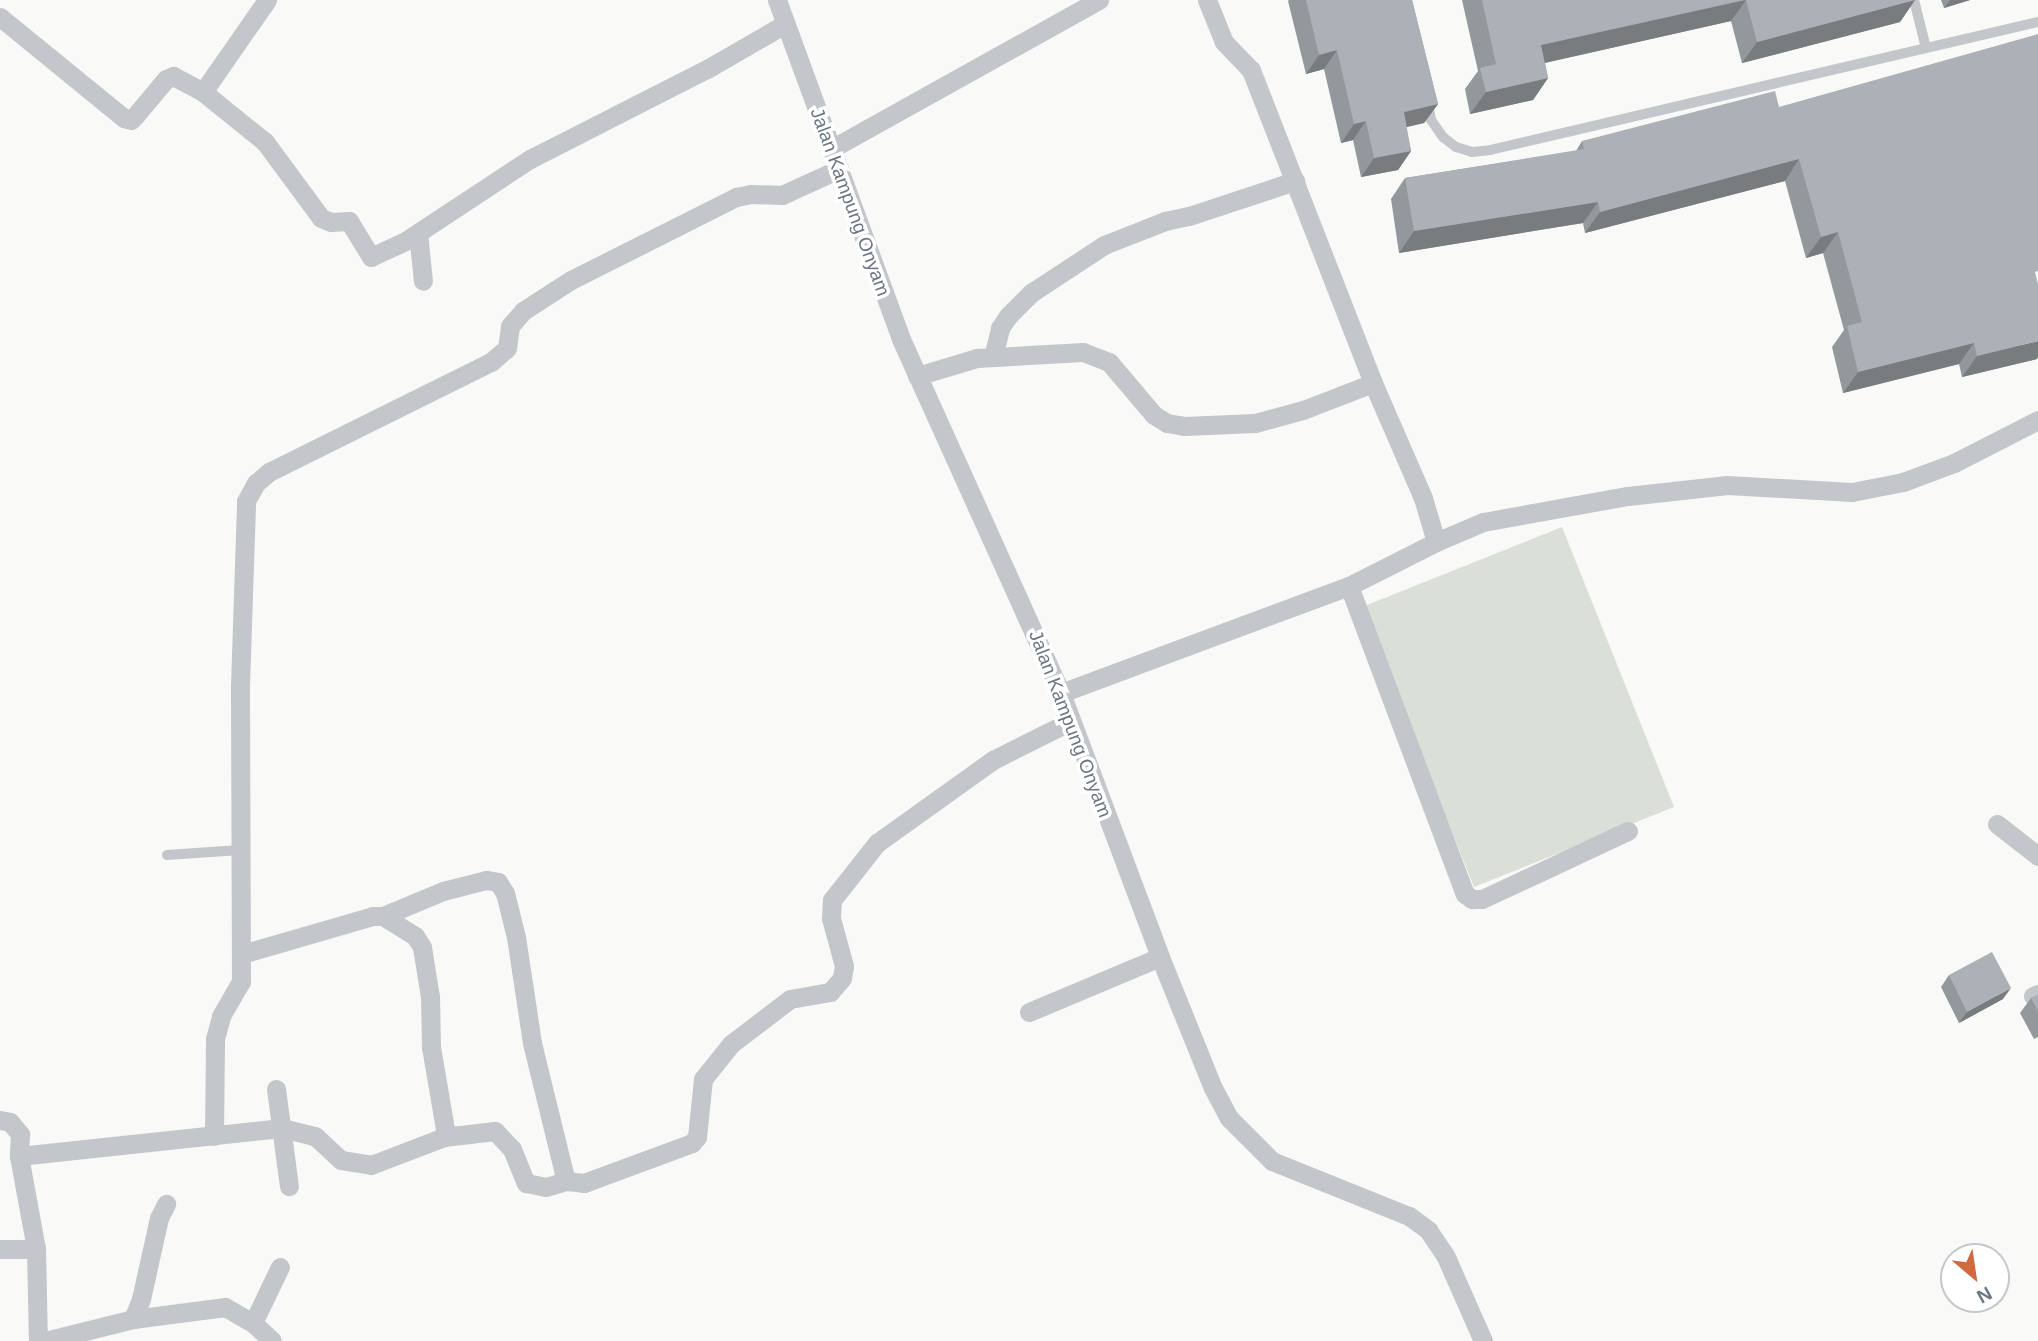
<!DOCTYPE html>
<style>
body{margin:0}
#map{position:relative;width:2038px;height:1341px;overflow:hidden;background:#f9f9f7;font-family:Arial,sans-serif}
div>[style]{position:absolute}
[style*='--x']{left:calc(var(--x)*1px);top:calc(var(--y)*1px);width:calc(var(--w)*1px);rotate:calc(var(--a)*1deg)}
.green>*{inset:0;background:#dadfd8}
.lane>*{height:10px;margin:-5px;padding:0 5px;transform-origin:5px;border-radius:5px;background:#c3c6ca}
.street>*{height:19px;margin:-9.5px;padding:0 9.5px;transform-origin:9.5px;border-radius:9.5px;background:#c3c6ca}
.wall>*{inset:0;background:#93989d}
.shaded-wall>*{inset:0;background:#787c7f}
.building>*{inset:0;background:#abb1b6}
span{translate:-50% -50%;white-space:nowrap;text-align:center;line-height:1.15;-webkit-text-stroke:7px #fff;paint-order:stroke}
.street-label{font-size:19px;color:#6b7884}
.north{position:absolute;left:1940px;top:1243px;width:70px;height:70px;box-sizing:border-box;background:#fff;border:2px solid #c4c9ce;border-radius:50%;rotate:151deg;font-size:19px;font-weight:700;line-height:28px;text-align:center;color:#6b7884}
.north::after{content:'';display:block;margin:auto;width:24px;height:32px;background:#d1693e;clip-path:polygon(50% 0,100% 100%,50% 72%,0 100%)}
</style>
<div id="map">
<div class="green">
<div style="clip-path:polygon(1562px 527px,1674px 807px,1474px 887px,1362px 607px)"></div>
</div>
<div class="lane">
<div style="--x:1914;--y:0;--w:49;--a:76"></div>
<div style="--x:1428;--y:104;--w:16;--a:79"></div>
<div style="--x:1431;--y:120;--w:21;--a:55"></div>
<div style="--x:1443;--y:137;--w:16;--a:38"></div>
<div style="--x:1456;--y:147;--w:17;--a:17"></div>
<div style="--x:1472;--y:152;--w:18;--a:-6"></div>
<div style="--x:1490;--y:150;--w:563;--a:-13.15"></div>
<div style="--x:167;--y:855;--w:73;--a:-3.9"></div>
</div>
<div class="street">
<div style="--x:777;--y:0;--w:361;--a:69.9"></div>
<div style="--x:901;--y:339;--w:388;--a:65.7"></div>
<div style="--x:1061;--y:693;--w:282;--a:69.4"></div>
<div style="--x:1160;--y:957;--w:141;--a:68"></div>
<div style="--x:1213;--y:1088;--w:34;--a:62"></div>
<div style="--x:1229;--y:1118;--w:61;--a:45"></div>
<div style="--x:1272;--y:1161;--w:148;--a:21.9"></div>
<div style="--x:1409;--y:1216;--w:24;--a:36"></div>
<div style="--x:1428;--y:1230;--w:32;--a:56"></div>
<div style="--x:1446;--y:1257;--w:92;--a:66.2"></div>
<div style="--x:1207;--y:0;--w:45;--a:68"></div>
<div style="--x:1224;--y:42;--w:39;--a:46"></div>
<div style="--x:1251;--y:70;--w:336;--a:68.7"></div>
<div style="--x:0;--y:17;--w:160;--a:39.2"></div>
<div style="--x:124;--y:118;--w:7;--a:16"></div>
<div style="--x:131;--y:120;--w:6;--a:-45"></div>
<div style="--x:135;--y:116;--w:48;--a:-50"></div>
<div style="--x:166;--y:79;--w:8;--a:-23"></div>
<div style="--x:173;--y:76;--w:34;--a:28"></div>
<div style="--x:203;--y:92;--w:80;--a:38.9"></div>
<div style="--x:265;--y:142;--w:94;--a:53.6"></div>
<div style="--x:321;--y:218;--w:11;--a:22"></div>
<div style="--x:331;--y:222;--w:18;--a:-3"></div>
<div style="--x:349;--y:221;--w:42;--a:58.6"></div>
<div style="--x:371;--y:257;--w:40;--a:-25"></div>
<div style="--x:407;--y:240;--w:147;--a:-33.4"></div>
<div style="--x:530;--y:159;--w:199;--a:-27"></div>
<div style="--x:707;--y:69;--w:90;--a:-30"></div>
<div style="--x:203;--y:92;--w:112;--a:-55.2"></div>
<div style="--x:831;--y:149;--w:307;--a:-29.1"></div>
<div style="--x:418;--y:233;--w:48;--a:84.1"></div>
<div style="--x:993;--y:357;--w:30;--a:-76"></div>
<div style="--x:1000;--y:328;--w:14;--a:-56"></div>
<div style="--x:1008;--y:316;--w:33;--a:-45"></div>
<div style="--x:1031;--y:293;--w:87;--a:-33.3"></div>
<div style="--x:1104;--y:245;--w:66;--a:-21.5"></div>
<div style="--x:1165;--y:221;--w:25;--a:-12"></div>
<div style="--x:1189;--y:216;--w:112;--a:-18.3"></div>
<div style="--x:917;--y:376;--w:63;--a:-16.7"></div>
<div style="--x:977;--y:358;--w:106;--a:-3.2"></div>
<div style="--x:1083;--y:352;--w:28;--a:21"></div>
<div style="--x:1109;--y:362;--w:70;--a:49.7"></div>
<div style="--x:1154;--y:415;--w:15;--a:32"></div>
<div style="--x:1167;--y:423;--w:17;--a:10"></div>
<div style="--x:1184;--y:426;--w:71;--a:-2.4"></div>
<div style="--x:1255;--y:423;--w:50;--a:-15.2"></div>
<div style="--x:1303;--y:410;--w:75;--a:-21.1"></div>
<div style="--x:1373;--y:383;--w:125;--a:66.5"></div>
<div style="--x:1423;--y:498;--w:46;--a:73.5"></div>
<div style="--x:1349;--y:586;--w:329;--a:69.4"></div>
<div style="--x:1465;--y:894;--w:9;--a:36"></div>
<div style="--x:1472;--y:899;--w:10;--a:0"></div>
<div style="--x:1482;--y:899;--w:161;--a:-25"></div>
<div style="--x:1061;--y:693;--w:307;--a:-20.4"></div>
<div style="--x:1349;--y:586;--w:97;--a:-26.8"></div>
<div style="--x:1436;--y:542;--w:51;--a:-23.1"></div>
<div style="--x:1483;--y:522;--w:147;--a:-10.2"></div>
<div style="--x:1628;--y:496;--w:100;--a:-6.3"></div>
<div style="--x:1727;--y:485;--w:125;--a:3.2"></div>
<div style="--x:1852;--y:492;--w:52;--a:-11.1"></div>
<div style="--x:1903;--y:482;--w:54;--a:-20.4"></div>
<div style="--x:1954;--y:463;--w:94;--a:-27.1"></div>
<div style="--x:1997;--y:824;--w:52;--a:38"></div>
<div style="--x:383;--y:916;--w:65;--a:-22.6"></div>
<div style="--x:443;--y:891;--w:44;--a:-14.3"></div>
<div style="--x:486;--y:880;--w:12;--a:9"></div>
<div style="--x:498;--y:882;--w:13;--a:58"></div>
<div style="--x:505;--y:893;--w:45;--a:76"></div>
<div style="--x:516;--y:937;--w:107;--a:81.4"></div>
<div style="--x:532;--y:1043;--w:142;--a:76.2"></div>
<div style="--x:566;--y:1181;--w:18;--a:6"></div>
<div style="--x:584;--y:1183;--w:115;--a:-20.3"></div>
<div style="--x:692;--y:1143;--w:8;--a:-50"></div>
<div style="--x:697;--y:1137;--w:58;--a:-84.1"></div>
<div style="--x:703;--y:1079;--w:45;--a:-51.3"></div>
<div style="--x:731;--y:1044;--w:74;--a:-37.3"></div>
<div style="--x:790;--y:999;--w:41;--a:-9.9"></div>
<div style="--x:830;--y:992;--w:18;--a:-49"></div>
<div style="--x:842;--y:978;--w:12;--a:-81"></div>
<div style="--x:844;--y:966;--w:50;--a:-105.2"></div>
<div style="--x:831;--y:918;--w:18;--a:-87"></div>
<div style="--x:832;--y:900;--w:73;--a:-51.7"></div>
<div style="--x:877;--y:843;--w:143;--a:-35.6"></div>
<div style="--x:993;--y:760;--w:87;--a:-26.6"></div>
<div style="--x:2033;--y:996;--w:5;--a:-22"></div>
<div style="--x:1029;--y:1012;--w:142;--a:-22.8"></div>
<div style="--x:276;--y:1089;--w:98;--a:82.4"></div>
<div style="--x:0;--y:1120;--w:10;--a:11"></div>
<div style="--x:10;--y:1122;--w:16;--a:50"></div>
<div style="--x:20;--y:1134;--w:22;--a:93"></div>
<div style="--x:19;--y:1156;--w:95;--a:79.6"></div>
<div style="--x:36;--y:1249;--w:92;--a:88.8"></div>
<div style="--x:214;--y:1136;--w:97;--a:-89.4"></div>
<div style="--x:215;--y:1039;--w:24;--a:-75"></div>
<div style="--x:221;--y:1016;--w:39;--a:-60"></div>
<div style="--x:241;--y:982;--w:296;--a:-90.2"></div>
<div style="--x:240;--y:686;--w:185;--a:-88.1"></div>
<div style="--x:246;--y:501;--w:21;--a:-61"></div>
<div style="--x:256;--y:483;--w:17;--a:-40"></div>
<div style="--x:269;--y:472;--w:248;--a:-26.4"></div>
<div style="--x:491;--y:362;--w:21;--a:-41"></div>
<div style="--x:507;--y:348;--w:22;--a:-82"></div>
<div style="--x:510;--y:326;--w:20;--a:-49"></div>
<div style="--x:523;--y:311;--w:57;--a:-32.9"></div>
<div style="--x:571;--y:280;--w:185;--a:-26.7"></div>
<div style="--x:736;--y:197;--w:15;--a:-11"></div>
<div style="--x:751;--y:194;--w:31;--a:2"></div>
<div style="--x:782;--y:195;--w:63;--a:-24.5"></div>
<div style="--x:444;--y:1137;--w:51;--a:-6.7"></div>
<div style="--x:495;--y:1131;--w:25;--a:47"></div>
<div style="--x:512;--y:1149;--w:37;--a:68"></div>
<div style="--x:526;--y:1183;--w:20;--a:11"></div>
<div style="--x:546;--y:1187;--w:21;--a:-17"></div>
<div style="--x:19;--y:1156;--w:264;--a:-6.1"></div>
<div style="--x:282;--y:1128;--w:34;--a:14"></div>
<div style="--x:315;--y:1136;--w:35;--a:43"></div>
<div style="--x:341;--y:1160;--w:30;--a:9"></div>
<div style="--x:371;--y:1165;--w:78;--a:-21"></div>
<div style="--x:444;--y:1137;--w:8;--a:-83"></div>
<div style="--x:445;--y:1129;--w:83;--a:-99.7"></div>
<div style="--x:431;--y:1047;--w:50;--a:-91.1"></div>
<div style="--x:430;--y:997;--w:51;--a:-99.1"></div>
<div style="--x:422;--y:947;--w:13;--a:-122"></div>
<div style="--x:415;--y:936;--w:38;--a:-148"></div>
<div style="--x:383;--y:916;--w:10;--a:180"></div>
<div style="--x:373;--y:916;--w:136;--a:163.8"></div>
<div style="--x:0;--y:1249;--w:36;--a:0"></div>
<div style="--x:133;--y:1319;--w:93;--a:-7.4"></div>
<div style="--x:225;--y:1307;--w:32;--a:30"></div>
<div style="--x:253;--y:1323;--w:26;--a:43"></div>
<div style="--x:253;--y:1323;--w:62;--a:-64.3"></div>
<div style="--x:45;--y:1341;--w:91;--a:-14"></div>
<div style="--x:133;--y:1319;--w:22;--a:-68"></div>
<div style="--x:141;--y:1299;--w:83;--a:-77.5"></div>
<div style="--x:159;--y:1218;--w:16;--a:-63"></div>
</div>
<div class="wall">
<div style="clip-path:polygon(1289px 0,1412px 0,1438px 104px,1424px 123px,1406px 127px,1411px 151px,1398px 170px,1361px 177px,1353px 140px,1341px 143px,1324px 69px,1306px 74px,1288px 1px)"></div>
<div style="clip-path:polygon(1462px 0,1915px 0,1900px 22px,1742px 63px,1731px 21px,1545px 63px,1548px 78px,1533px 100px,1470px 114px,1465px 89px,1478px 71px)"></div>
<div style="clip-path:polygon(1941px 0,1970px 0,1944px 8px)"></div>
<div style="clip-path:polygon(1779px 107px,2037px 359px,1962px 377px,1959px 364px,1843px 393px,1832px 347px,1844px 330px,1823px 253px,1806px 258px,1785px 181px,1585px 233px,1583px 223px,1399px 253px,1391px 199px,1405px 178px,1576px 151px,1582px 141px)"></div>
<div style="clip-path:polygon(1949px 975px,2003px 999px,1959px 1023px,1941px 987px)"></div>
<div style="clip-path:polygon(2038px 995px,2038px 1037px,2034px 1039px,2020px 1013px,2031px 998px)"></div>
</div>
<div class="shaded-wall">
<div style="clip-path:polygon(1746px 0,1731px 21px,1526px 67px,1541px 45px)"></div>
<div style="clip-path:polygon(1915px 0,1900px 22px,1742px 63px,1757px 42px)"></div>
<div style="clip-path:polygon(1950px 0,1970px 0,1944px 8px)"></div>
<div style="clip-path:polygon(1337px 50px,1324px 69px,1306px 74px,1319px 55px)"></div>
<div style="clip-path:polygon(1548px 78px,1533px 100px,1470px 114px,1486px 92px)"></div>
<div style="clip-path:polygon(1438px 104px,1424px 123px,1390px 131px,1404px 112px)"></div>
<div style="clip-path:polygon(1366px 121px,1353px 140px,1341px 143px,1354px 124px)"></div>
<div style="clip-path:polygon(1411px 151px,1398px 170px,1361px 177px,1374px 158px)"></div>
<div style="clip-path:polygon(1799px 159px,1785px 181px,1585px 233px,1600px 212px)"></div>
<div style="clip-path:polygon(1598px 202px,1583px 223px,1399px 253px,1414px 231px)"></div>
<div style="clip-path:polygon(1838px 232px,1823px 253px,1806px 258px,1821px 237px)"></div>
<div style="clip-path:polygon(2038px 341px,2038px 357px,2037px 359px,1962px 377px,1977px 356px)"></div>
<div style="clip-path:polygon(1974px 343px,1959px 364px,1843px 393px,1858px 372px)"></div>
<div style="clip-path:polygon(2011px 988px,2003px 999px,1959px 1023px,1967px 1012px)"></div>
</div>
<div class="building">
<div style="clip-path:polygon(1306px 0,1412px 0,1438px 104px,1404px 112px,1411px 151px,1374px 158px,1366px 121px,1354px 124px,1337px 50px,1319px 55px)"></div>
<div style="clip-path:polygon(1482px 0,1744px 0,1541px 45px,1548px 78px,1486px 92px,1480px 68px,1496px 64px)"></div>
<div style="clip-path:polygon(1746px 0,1915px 0,1757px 42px)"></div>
<div style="clip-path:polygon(2038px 34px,2038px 271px,2035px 272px,2038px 284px,2038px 341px,1977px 356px,1974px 343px,1858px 372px,1847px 326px,1862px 322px,1838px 232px,1821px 237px,1799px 159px,1600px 212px,1598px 202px,1414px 231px,1405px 178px,1584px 149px,1582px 141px,1775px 91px,1779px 107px)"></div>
<div style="clip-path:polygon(1992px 952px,2011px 988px,1967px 1012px,1949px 975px)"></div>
<div style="clip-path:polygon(2038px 995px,2038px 1011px,2031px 998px)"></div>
</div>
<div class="street-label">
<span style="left:850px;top:202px;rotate:70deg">Jalan Kampung Onyam</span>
<span style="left:1070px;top:724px;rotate:69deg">Jalan Kampung Onyam</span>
</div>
<div class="north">N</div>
</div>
